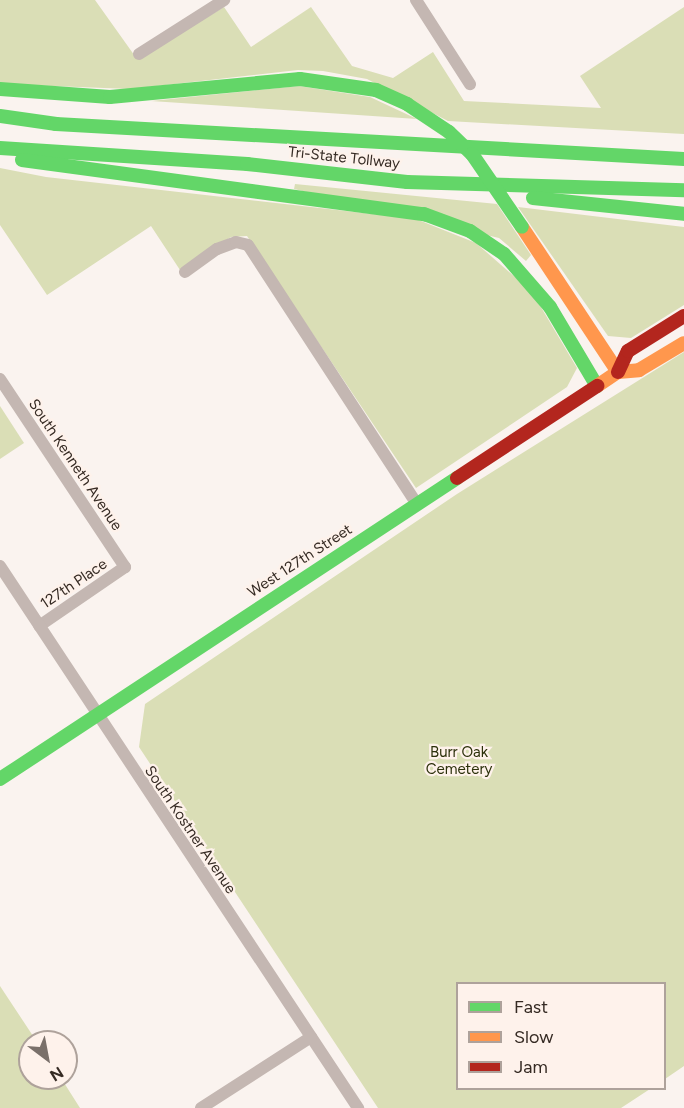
<!DOCTYPE html>
<style>
body{margin:0}
#map{position:relative;width:684px;height:1108px;overflow:hidden;background:#faf3ef;font-family:Figtree,sans-serif}
div>[style]{position:absolute}
[style*='--x']{left:calc(var(--x)*1px);top:calc(var(--y)*1px);width:calc(var(--w)*1px);rotate:calc(var(--a)*1deg)}
.green>*{inset:0;background:#dadeb6}
.street>*{height:12px;margin:-6px;padding:0 6px;transform-origin:6px;border-radius:6px;background:#c4b7b2}
.fast>*{height:14px;margin:-7px;padding:0 7px;transform-origin:7px;border-radius:7px;background:#63d668}
.slow>*{height:14px;margin:-7px;padding:0 7px;transform-origin:7px;border-radius:7px;background:#ff974d}
.jam>*{height:14px;margin:-7px;padding:0 7px;transform-origin:7px;border-radius:7px;background:#b3261e}
.fast-bridge>*{height:14px;margin:-7px;padding:0 7px;transform-origin:7px;border-radius:7px;background:#63d668}
span{translate:-50% -50%;white-space:nowrap;text-align:center;line-height:1.15;-webkit-text-stroke:4.5px #fef2eb;paint-order:stroke}
.street-label{font-size:15px;color:#352a23}
.park-label{font-size:15px;color:#2c310b}
.legend{position:absolute;left:456px;top:982px;width:210px;height:108px;box-sizing:border-box;background:#fef2eb;border:2px solid #aea29b;margin:0;padding:8px 10px;list-style:none;font-size:18px;color:#352a23}
.legend li{display:flex;align-items:center;gap:12px;height:30px}
.legend b{width:30px;border:2px solid #aea29b}
.north{position:absolute;left:18px;top:1030px;width:60px;height:60px;box-sizing:border-box;background:#fef2eb;border:2px solid #aea29b;border-radius:50%;rotate:148deg;font-size:16px;font-weight:700;line-height:24px;text-align:center;color:#352a23}
.north::after{content:'';display:block;margin:auto;width:21px;height:27px;background:#7a706a;clip-path:polygon(50% 0,100% 100%,50% 72%,0 100%)}
</style>
<div id="map">
<div class="green">
<div style="clip-path:polygon(0 0,95px 0,137px 59px,224px 7px,251px 47px,311px 7px,352px 66px,393px 78px,433px 52px,464px 101px,601px 108px,580px 76px,684px 7px,684px 134px,448px 121px,367px 79px,323px 71px,298px 70px,130px 89px,0 84px)"></div>
<div style="clip-path:polygon(299px 86px,370px 97px,417px 119px,151px 101px)"></div>
<div style="clip-path:polygon(0 168px,46px 177px,416px 219px,476px 243px,532px 292px,577px 368px,567px 387px,416px 488px,247px 236px,231px 237px,180px 270px,151px 226px,47px 295px,0 225px)"></div>
<div style="clip-path:polygon(295px 184px,497px 204px,531px 255px,526px 261px,499px 238px,294px 189px)"></div>
<div style="clip-path:polygon(518px 207px,684px 227px,684px 305px,631px 338px,608px 336px)"></div>
<div style="clip-path:polygon(684px 352px,684px 1066px,665px 1079px,664px 984px,458px 984px,458px 1088px,650px 1089px,621px 1108px,378px 1108px,139px 747px,145px 704px,457px 494px)"></div>
<div style="clip-path:polygon(0 406px,24px 443px,0 459px)"></div>
<div style="clip-path:polygon(0 986px,37px 1042px,30px 1042px,30px 1078px,61px 1078px,80px 1108px,0 1108px)"></div>
</div>
<div class="street">
<div style="--x:416;--y:0;--w:100;--a:57.3"></div>
<div style="--x:139;--y:54;--w:101;--a:-32.4"></div>
<div style="--x:185;--y:272;--w:39;--a:-36"></div>
<div style="--x:217;--y:249;--w:20;--a:-20"></div>
<div style="--x:236;--y:242;--w:12;--a:14"></div>
<div style="--x:248;--y:245;--w:309;--a:56.9"></div>
<div style="--x:0;--y:379;--w:226;--a:56.4"></div>
<div style="--x:125;--y:567;--w:104;--a:145.5"></div>
<div style="--x:0;--y:566;--w:650;--a:56.55"></div>
<div style="--x:201;--y:1108;--w:131;--a:-32.8"></div>
</div>
<div class="fast">
<div style="--x:0;--y:89;--w:110;--a:4.2"></div>
<div style="--x:110;--y:97;--w:191;--a:-5.4"></div>
<div style="--x:300;--y:79;--w:77;--a:8.2"></div>
<div style="--x:376;--y:90;--w:34;--a:24"></div>
<div style="--x:0;--y:116;--w:57;--a:8.1"></div>
<div style="--x:56;--y:124;--w:629;--a:3.19"></div>
<div style="--x:0;--y:148;--w:248;--a:3.7"></div>
<div style="--x:247;--y:164;--w:161;--a:6.4"></div>
<div style="--x:407;--y:182;--w:277;--a:1.7"></div>
<div style="--x:22;--y:160;--w:406;--a:7.7"></div>
<div style="--x:424;--y:214;--w:49;--a:20.3"></div>
<div style="--x:470;--y:231;--w:41;--a:34.1"></div>
<div style="--x:504;--y:254;--w:70;--a:49"></div>
<div style="--x:550;--y:307;--w:92;--a:59.3"></div>
<div style="--x:533;--y:198;--w:152;--a:6"></div>
<div style="--x:0;--y:779;--w:547;--a:-33.37"></div>
</div>
<div class="slow">
<div style="--x:522;--y:227;--w:174;--a:56.5"></div>
<div style="--x:597;--y:386;--w:25;--a:-34"></div>
<div style="--x:618;--y:372;--w:21;--a:-5"></div>
<div style="--x:639;--y:370;--w:52;--a:-31"></div>
</div>
<div class="jam">
<div style="--x:618;--y:372;--w:23;--a:-65"></div>
<div style="--x:628;--y:351;--w:66;--a:-32"></div>
<div style="--x:457;--y:478;--w:168;--a:-33.3"></div>
</div>
<div class="fast-bridge">
<div style="--x:407;--y:104;--w:50;--a:33.7"></div>
<div style="--x:449;--y:132;--w:32;--a:44"></div>
<div style="--x:472;--y:154;--w:88;--a:55.6"></div>
</div>
<div class="street-label">
<span style="left:344px;top:158px;rotate:6deg">Tri-State Tollway</span>
<span style="left:75px;top:465px;rotate:56deg">South Kenneth Avenue</span>
<span style="left:300px;top:561px;rotate:-33deg">West 127th Street</span>
<span style="left:74px;top:584px;rotate:-34deg">127th Place</span>
<span style="left:190px;top:830px;rotate:56deg">South Kostner Avenue</span>
</div>
<div class="park-label">
<span style="left:459px;top:761px">Burr Oak<br>Cemetery</span>
</div>
<ul class="legend">
<li><b style="height:8px;background:#63d668"></b>Fast</li>
<li><b style="height:8px;background:#ff974d"></b>Slow</li>
<li><b style="height:8px;background:#b3261e"></b>Jam</li>
</ul>
<div class="north">N</div>
</div>
